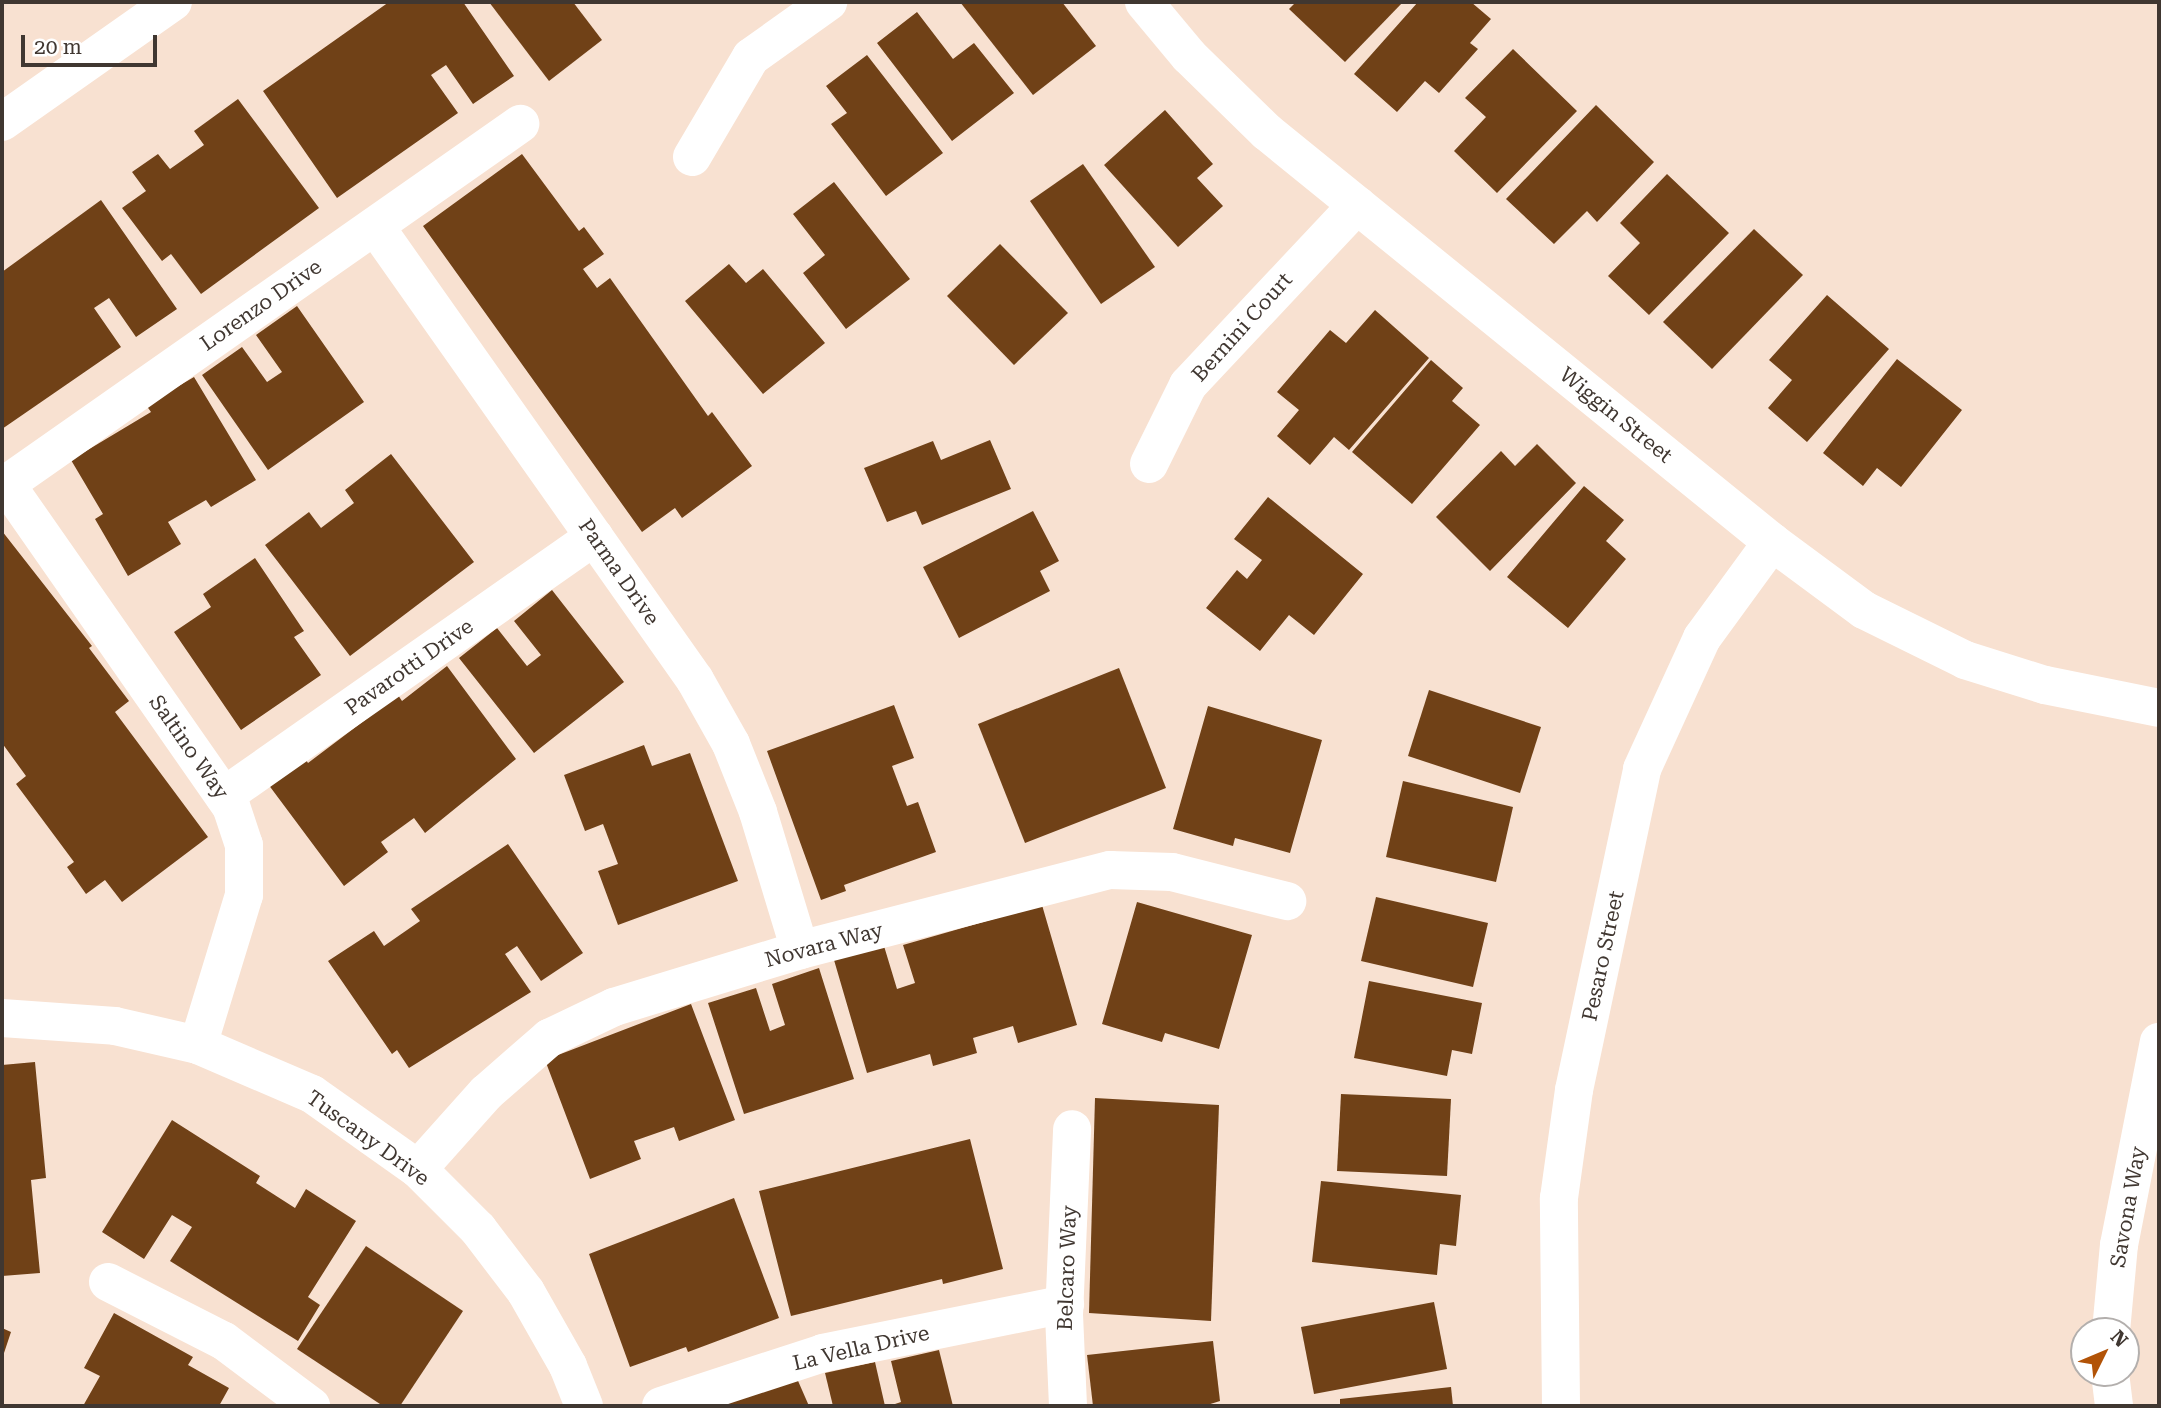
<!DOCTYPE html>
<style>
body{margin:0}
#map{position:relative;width:2161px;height:1408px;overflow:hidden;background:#f8e1d1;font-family:"Roboto Serif",serif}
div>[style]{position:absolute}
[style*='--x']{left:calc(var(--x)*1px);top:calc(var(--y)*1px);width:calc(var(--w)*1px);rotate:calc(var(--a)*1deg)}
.building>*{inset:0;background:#704117}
.minor>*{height:38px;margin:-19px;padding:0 19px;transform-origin:19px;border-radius:19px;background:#fff}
.secondary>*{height:38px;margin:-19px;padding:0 19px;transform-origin:19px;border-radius:19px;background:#fff}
span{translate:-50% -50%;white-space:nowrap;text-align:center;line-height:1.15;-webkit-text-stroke:7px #fff;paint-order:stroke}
.street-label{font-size:21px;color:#403731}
.frame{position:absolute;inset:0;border:4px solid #403731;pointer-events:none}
.north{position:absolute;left:2070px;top:1317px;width:70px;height:70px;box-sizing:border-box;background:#fff;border:2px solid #b3afad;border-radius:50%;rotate:47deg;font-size:19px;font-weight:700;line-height:28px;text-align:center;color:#403731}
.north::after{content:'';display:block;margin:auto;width:24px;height:32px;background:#b25307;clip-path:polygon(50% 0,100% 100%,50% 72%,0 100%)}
.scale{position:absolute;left:21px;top:35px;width:136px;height:32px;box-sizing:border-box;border:4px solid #403731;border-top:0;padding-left:9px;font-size:21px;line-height:24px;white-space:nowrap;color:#403731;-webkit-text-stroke:5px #fff;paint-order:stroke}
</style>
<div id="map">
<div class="building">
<div style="clip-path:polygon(389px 2px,463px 2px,514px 76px,473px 104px,446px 65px,431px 75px,458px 113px,337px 198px,263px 91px)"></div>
<div style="clip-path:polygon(489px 2px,573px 2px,602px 40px,549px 81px)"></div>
<div style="clip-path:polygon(960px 2px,1062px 2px,1096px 46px,1033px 95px)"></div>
<div style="clip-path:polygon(1296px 2px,1403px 2px,1345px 62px,1289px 9px)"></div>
<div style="clip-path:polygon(1418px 2px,1471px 2px,1491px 19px,1470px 43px,1478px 49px,1439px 93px,1425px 81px,1397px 112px,1354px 74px)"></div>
<div style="clip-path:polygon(917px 12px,953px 59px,974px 43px,1014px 93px,952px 141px,877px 43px)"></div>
<div style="clip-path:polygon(1513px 49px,1577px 111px,1497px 193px,1454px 151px,1486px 117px,1465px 98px)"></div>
<div style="clip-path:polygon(867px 55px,943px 153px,886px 196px,831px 124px,847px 113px,826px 86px)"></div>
<div style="clip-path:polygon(238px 99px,319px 208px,201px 294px,171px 254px,162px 261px,122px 208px,146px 191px,132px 172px,158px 154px,170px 169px,204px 145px,194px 131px)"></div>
<div style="clip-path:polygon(1596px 105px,1654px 162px,1597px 222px,1587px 211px,1554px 244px,1506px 199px)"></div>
<div style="clip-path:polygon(1165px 110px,1213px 164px,1197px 178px,1223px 206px,1178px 247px,1104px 165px)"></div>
<div style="clip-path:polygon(522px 154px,579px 231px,584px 227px,604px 254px,583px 269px,597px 288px,610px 278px,708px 416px,712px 412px,752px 466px,682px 518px,675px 508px,642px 532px,423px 226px)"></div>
<div style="clip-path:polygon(1083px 164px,1155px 267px,1101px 304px,1030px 201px)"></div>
<div style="clip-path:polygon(1667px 174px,1729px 233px,1649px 315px,1608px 276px,1640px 243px,1620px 223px)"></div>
<div style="clip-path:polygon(834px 182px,910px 279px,846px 329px,803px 273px,825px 255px,793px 214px)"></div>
<div style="clip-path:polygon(101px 200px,177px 309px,136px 337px,109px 298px,94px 308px,121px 347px,2px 429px,2px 272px)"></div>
<div style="clip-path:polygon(1754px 229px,1803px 275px,1712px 369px,1663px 322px)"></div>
<div style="clip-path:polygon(1000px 244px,1068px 313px,1014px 365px,947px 296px)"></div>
<div style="clip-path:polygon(729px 264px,746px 283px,763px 269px,825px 343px,763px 394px,685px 301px)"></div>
<div style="clip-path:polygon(1827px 295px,1889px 349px,1807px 442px,1768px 408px,1792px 380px,1769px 360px)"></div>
<div style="clip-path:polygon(297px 306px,364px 402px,268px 470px,202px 375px,242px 347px,267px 382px,282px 372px,256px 335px)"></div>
<div style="clip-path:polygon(1375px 310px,1429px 358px,1349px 450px,1334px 437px,1310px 465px,1277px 436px,1299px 410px,1277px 392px,1330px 330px,1346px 343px)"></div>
<div style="clip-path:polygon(1897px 359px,1962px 410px,1901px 487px,1877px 468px,1863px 486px,1823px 453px)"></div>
<div style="clip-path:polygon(1431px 360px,1463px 388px,1452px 401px,1480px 425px,1412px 504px,1352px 452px)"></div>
<div style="clip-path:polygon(194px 377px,256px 480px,211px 507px,206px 500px,168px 522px,181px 544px,128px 576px,95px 519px,103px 514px,71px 460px,151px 412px,146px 405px)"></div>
<div style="clip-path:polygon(990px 440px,1011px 489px,922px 525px,916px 511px,887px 522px,864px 468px,933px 441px,941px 460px)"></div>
<div style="clip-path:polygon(1537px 444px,1576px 483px,1490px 571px,1436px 517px,1501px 451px,1515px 466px)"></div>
<div style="clip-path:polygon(391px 454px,474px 562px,350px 656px,265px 545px,309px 512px,321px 528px,354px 503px,345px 490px)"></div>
<div style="clip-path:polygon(1584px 486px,1624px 520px,1606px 541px,1626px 559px,1568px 628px,1507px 577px)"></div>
<div style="clip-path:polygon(1268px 497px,1363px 574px,1314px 635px,1289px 615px,1260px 651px,1206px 608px,1237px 570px,1247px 579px,1262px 560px,1234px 539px)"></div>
<div style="clip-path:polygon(1033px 511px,1059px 561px,1040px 571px,1050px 591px,959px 638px,923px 567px)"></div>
<div style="clip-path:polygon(2px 531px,92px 646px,89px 648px,129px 701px,115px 712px,208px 837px,122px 902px,105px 880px,86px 894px,67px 867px,74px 862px,16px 784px,26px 776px,2px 743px)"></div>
<div style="clip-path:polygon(255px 558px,304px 631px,294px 637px,321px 675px,241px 730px,174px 632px,211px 607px,203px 594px)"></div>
<div style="clip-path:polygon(552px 590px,624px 682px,534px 753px,459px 658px,497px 628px,527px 666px,541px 655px,514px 621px)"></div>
<div style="clip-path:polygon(447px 666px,516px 759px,425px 833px,414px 818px,381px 842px,388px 852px,344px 886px,268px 784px,304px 757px,308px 763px,398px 695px,402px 701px)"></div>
<div style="clip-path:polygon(1119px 668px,1166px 788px,1025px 843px,978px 724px)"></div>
<div style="clip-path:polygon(1429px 690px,1541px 727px,1520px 793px,1408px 756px)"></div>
<div style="clip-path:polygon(894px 705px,914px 758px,892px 766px,907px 806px,918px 802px,936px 852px,844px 885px,846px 891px,821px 900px,767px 751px)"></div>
<div style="clip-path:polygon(1208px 706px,1322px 740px,1290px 853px,1235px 838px,1233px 846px,1173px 829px)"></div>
<div style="clip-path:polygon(644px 745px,652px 766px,690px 753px,738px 881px,618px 925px,598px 871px,618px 864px,603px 824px,585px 831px,564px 775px)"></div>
<div style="clip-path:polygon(1403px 781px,1513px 807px,1496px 882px,1386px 857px)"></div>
<div style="clip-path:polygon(508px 844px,583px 953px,541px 981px,517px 946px,505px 954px,531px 992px,409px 1068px,397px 1050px,392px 1054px,328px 961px,374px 931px,384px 946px,420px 921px,411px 909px)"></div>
<div style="clip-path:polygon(1376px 897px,1488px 923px,1473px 987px,1361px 961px)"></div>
<div style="clip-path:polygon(1137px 902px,1252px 935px,1219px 1049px,1165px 1033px,1162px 1042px,1102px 1024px)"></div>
<div style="clip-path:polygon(1042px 905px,1077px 1025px,1018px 1043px,1013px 1026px,973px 1038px,977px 1053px,933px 1066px,930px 1054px,867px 1073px,834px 960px,884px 946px,897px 989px,915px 983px,903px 945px)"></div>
<div style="clip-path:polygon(819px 968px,854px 1079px,744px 1114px,708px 1003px,756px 988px,770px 1031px,785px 1025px,772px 984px)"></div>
<div style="clip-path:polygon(1369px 981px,1482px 1003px,1472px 1054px,1452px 1050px,1447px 1076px,1354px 1058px)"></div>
<div style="clip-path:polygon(691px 1004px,735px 1120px,679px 1141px,674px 1127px,634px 1141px,641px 1159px,590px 1179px,545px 1060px)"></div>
<div style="clip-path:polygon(35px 1062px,46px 1178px,31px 1180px,40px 1273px,2px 1276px,2px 1065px)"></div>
<div style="clip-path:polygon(1341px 1094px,1451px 1099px,1447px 1176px,1337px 1171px)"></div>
<div style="clip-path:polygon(1095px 1098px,1219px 1105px,1211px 1321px,1089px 1313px)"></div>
<div style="clip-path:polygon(172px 1120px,260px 1176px,256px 1183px,295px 1208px,306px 1189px,356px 1221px,308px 1297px,320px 1305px,298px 1341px,170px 1261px,192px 1227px,172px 1215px,144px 1259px,102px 1232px)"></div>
<div style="clip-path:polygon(970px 1139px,1003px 1269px,943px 1284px,942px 1279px,791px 1316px,759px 1191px)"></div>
<div style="clip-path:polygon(1321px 1181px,1461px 1195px,1456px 1246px,1440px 1244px,1437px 1275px,1312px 1262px)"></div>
<div style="clip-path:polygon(734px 1198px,779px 1318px,688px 1352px,686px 1347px,630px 1367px,589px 1254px)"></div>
<div style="clip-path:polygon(366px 1246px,463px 1311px,400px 1406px,383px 1406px,297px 1349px)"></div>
<div style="clip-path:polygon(1434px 1302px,1447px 1369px,1314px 1394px,1301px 1327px)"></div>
<div style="clip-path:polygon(114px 1313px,193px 1357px,188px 1365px,229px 1388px,219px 1406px,83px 1406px,100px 1376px,84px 1368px)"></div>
<div style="clip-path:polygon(2px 1328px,11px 1332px,2px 1359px)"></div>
<div style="clip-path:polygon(1213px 1341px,1220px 1401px,1204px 1406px,1093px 1406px,1087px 1355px)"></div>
<div style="clip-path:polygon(939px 1350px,953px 1406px,889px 1406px,901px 1402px,891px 1361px)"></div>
<div style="clip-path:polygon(875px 1362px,885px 1406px,833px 1406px,825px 1373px)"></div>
<div style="clip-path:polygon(795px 1374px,809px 1406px,721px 1406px)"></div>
<div style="clip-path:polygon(1451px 1387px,1453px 1406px,1340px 1406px,1340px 1399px)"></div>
</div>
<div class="minor">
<div style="--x:1144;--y:2;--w:70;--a:50.2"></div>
<div style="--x:1189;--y:56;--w:109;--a:44.3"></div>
<div style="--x:1267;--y:132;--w:650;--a:39.07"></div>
<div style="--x:1772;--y:542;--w:114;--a:36.5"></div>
<div style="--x:1864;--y:610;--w:113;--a:26.3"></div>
<div style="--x:1965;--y:660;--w:84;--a:17.4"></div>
<div style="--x:2045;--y:685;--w:116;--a:11.4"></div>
<div style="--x:692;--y:157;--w:116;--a:-59.5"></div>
<div style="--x:751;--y:57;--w:95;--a:-35.5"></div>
<div style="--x:375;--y:226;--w:555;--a:54.82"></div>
<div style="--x:695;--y:680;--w:73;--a:60.6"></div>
<div style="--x:731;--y:744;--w:73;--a:68.3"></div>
<div style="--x:758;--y:812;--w:144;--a:73.1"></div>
<div style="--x:1149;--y:464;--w:88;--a:-63.7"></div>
<div style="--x:1188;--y:385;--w:247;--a:-46.8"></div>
<div style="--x:6;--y:484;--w:393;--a:55.1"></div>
<div style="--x:231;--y:806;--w:41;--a:71.6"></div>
<div style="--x:244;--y:845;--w:50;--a:90"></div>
<div style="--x:244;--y:895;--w:157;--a:107"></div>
<div style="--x:2;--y:487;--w:633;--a:-35.02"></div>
<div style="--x:224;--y:796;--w:452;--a:-35"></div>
<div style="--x:2;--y:1018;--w:113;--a:4"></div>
<div style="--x:115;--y:1026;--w:85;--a:12.9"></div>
<div style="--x:198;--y:1045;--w:124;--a:23.3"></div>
<div style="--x:312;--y:1094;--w:130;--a:35.3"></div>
<div style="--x:418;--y:1169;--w:85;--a:45"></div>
<div style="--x:478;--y:1229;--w:79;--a:52.7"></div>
<div style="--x:526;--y:1292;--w:85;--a:60.4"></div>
<div style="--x:568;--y:1366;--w:43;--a:68.2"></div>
<div style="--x:418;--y:1169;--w:102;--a:-48.2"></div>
<div style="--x:486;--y:1093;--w:84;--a:-41.1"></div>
<div style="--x:549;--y:1038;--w:72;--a:-25.5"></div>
<div style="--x:614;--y:1007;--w:195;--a:-17"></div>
<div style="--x:800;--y:950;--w:320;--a:-14.5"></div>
<div style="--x:1110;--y:870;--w:62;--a:1.8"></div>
<div style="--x:1172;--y:872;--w:119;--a:14.2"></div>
<div style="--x:108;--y:1282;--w:130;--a:27"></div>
<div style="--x:224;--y:1341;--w:109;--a:36.8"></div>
<div style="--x:2111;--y:1331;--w:86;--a:-84.7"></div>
<div style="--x:2119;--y:1245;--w:207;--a:-78.9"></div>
<div style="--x:2110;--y:1373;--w:33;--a:83"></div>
<div style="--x:661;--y:1406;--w:170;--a:-18.1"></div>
<div style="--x:823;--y:1353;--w:247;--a:-11.4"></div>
<div style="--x:1068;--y:1406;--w:91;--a:-92.5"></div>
<div style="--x:1064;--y:1315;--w:186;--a:-87.5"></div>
<div style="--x:1561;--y:1406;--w:208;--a:-90.6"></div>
<div style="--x:1559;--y:1198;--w:109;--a:-82.1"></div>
<div style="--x:1574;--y:1090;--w:328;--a:-78"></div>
<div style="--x:1642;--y:769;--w:144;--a:-65.4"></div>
<div style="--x:1702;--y:638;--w:119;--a:-53.9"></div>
</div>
<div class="secondary">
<div style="--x:2;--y:122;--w:209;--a:-35.1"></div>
</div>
<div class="street-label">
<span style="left:261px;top:305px;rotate:-35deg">Lorenzo Drive</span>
<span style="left:1242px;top:327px;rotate:-48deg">Bernini Court</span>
<span style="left:1616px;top:415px;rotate:39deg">Wiggin Street</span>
<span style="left:619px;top:572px;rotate:55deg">Parma Drive</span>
<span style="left:409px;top:667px;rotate:-35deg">Pavarotti Drive</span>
<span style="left:189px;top:747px;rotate:55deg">Saltino Way</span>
<span style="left:824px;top:945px;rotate:-15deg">Novara Way</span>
<span style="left:1603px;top:956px;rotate:-78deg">Pesaro Street</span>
<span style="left:368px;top:1138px;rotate:36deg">Tuscany Drive</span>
<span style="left:2128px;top:1207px;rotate:-80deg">Savona Way</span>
<span style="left:1067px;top:1268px;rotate:-88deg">Belcaro Way</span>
<span style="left:861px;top:1348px;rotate:-13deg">La Vella Drive</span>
</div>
<div class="frame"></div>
<div class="north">N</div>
<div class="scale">20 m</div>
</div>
